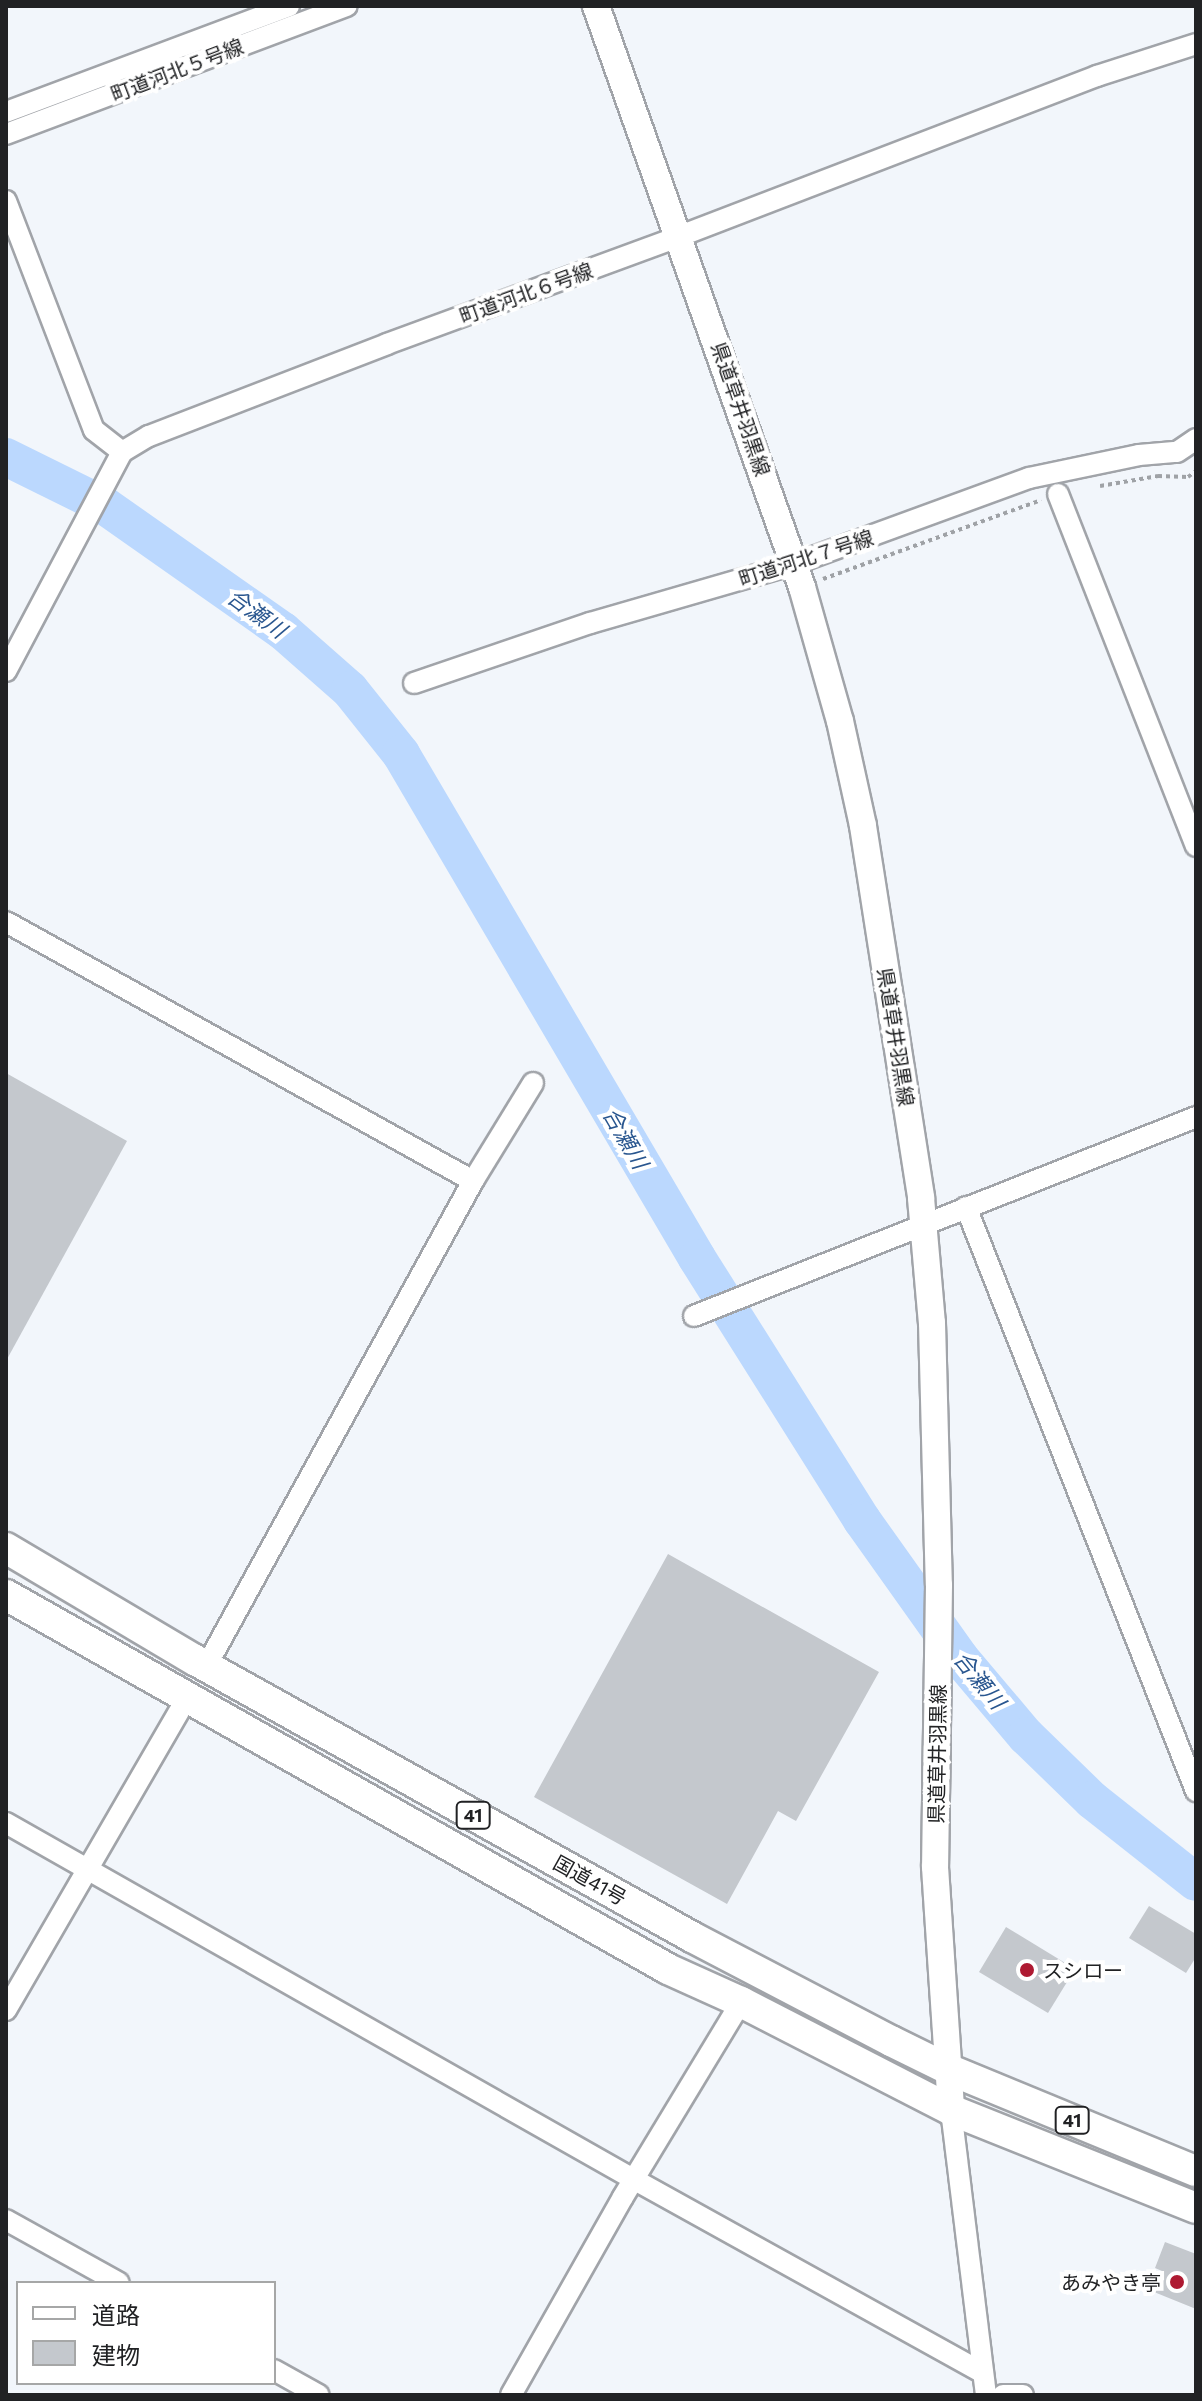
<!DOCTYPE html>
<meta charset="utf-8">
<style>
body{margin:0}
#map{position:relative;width:1202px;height:2401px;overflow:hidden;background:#f2f6fb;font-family:Commissioner,"Noto Sans JP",sans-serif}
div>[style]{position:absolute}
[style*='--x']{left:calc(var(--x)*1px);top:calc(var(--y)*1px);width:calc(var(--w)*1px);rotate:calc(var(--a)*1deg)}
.river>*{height:38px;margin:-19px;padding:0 19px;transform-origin:19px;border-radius:19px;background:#bbd8fe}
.building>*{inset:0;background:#c4c8cd}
.path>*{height:4px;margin-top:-2px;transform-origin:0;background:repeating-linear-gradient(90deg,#9fa2a6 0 4px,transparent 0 8px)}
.roads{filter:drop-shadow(2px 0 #a1a4a9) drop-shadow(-2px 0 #a1a4a9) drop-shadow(0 2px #a1a4a9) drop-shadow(0 -2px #a1a4a9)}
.minor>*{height:20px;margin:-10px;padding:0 10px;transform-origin:10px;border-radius:10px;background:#fff}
.major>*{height:26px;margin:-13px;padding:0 13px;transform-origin:13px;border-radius:13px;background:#fff}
.highway>*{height:30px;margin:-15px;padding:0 15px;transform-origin:15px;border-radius:15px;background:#fff}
.dots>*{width:22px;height:22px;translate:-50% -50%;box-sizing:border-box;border:4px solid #fff;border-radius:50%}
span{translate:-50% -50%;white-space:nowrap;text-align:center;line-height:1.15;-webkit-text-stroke:8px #fff;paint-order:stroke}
.shield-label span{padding:2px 6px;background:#fff;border:2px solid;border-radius:6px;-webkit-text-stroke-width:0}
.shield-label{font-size:18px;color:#212224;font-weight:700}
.street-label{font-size:20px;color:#212224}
.poi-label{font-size:20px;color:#212224}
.left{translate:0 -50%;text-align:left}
.right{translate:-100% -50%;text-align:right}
.water-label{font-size:22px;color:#29568f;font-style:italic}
.frame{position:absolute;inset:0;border:8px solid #212224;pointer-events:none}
.legend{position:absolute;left:16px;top:2281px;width:260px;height:104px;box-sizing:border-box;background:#fff;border:2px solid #a6a7a7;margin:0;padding:10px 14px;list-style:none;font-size:24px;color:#212224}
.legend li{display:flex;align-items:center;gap:16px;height:40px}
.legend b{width:40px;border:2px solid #a6a7a7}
</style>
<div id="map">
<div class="river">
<div style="--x:6;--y:457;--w:110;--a:26.3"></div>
<div style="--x:105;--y:506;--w:218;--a:35.1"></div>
<div style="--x:283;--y:631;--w:89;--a:41.4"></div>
<div style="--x:350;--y:690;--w:82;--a:51.4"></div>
<div style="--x:401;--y:754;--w:584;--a:59.57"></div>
<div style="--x:697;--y:1258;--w:310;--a:57.8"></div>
<div style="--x:862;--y:1520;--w:169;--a:54.6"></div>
<div style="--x:960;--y:1658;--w:102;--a:49.8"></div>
<div style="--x:1026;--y:1736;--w:92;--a:44.1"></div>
<div style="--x:1092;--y:1800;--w:132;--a:38.3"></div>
</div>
<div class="building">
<div style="clip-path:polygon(6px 1073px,127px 1141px,6px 1361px)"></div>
<div style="clip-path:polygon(668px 1554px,879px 1672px,796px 1821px,778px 1811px,727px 1904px,534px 1797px)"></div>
<div style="clip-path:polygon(1149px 1906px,1196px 1934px,1196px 1957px,1186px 1973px,1129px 1938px)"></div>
<div style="clip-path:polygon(1006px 1927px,1075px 1969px,1048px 2013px,979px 1972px)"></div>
<div style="clip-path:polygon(1165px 2242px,1196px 2254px,1196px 2309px,1154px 2292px,1162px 2271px,1155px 2268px)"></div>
</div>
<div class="path">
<div style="--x:1100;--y:486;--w:59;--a:-9.8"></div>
<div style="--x:1158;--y:476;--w:30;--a:2"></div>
<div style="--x:1188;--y:477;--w:10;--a:-37"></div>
<div style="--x:823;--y:579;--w:232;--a:-19.9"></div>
</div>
<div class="roads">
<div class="minor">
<div style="--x:6;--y:112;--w:302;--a:-20.5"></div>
<div style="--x:6;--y:134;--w:364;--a:-20.6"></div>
<div style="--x:6;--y:201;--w:245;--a:69"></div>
<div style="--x:94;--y:430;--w:36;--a:38"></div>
<div style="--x:122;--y:452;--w:31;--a:-31"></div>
<div style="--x:149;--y:436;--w:255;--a:-21.1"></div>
<div style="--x:387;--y:344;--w:312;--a:-20.2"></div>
<div style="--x:680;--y:236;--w:447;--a:-21"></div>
<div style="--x:1097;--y:76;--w:104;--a:-17.9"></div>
<div style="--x:1058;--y:494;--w:378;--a:68.6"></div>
<div style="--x:6;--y:671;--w:248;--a:-62.1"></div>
<div style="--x:414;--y:683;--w:186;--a:-18.8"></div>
<div style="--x:590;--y:623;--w:212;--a:-16.1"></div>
<div style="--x:794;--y:564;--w:250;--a:-20.1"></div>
<div style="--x:1029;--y:478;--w:112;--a:-11.8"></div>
<div style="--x:1139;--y:455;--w:38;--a:-5"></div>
<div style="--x:1177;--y:452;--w:23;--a:-34"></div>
<div style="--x:6;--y:922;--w:534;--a:29.01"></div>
<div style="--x:966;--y:1207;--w:628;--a:68.5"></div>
<div style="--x:694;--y:1316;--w:540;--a:-21.62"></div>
<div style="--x:214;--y:1652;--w:538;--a:-61.19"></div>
<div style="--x:473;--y:1181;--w:115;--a:-58.5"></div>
<div style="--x:6;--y:1823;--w:723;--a:29.58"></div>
<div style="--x:635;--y:2180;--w:398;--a:29"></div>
<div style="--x:6;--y:2010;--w:345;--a:-59.9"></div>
<div style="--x:951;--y:2110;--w:287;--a:83"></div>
<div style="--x:6;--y:2220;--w:129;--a:29.1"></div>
<div style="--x:274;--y:2370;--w:51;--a:29.1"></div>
<div style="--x:511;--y:2395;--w:227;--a:-60.5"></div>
<div style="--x:623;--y:2197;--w:228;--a:-58.8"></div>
<div style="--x:1003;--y:2395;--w:20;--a:0"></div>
</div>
<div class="major">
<div style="--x:596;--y:6;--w:616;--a:70.48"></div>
<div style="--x:802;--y:587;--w:139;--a:74.2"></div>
<div style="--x:840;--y:721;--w:107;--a:77.6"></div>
<div style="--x:863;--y:826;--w:376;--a:81.1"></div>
<div style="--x:921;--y:1198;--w:125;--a:85"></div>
<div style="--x:932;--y:1323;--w:262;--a:88.5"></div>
<div style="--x:939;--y:1585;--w:282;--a:90.8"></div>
<div style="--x:935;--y:1867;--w:244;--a:86.2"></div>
</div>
<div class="highway">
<div style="--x:6;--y:1548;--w:220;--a:30.7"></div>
<div style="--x:195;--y:1660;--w:569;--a:29.13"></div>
<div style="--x:692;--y:1937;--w:225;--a:27.6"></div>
<div style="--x:891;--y:2041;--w:64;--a:26.2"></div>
<div style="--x:948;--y:2069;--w:268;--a:22.4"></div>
<div style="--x:6;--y:1595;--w:760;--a:29.46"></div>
<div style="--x:668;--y:1969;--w:80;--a:24.3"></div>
<div style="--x:741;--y:2002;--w:236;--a:27.2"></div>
<div style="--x:951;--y:2110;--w:264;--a:21.8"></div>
</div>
</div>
<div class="dots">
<div style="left:1027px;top:1970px;background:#ae1a32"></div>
<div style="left:1177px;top:2282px;background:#ae1a32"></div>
</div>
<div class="shield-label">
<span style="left:473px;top:1815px">41</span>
<span style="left:1072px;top:2120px">41</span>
</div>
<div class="street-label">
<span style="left:177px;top:70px;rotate:-21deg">町道河北５号線</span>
<span style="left:526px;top:293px;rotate:-20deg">町道河北６号線</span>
<span style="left:741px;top:409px;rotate:71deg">県道草井羽黒線</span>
<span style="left:806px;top:558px;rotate:-18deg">町道河北７号線</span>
<span style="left:896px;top:1037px;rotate:81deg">県道草井羽黒線</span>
<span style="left:937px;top:1754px;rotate:-89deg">県道草井羽黒線</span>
<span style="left:590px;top:1880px;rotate:29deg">国道41号</span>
</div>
<div class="poi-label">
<span class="left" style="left:1043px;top:1970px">スシロー</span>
<span class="right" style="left:1161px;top:2282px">あみやき亭</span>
</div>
<div class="water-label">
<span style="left:257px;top:613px;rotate:36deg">合瀬川</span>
<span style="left:626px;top:1138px;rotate:60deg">合瀬川</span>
<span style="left:980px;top:1680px;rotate:51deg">合瀬川</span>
</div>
<div class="frame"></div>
<ul class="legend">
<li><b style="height:10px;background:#fff"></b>道路</li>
<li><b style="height:22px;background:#c4c8cd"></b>建物</li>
</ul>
</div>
